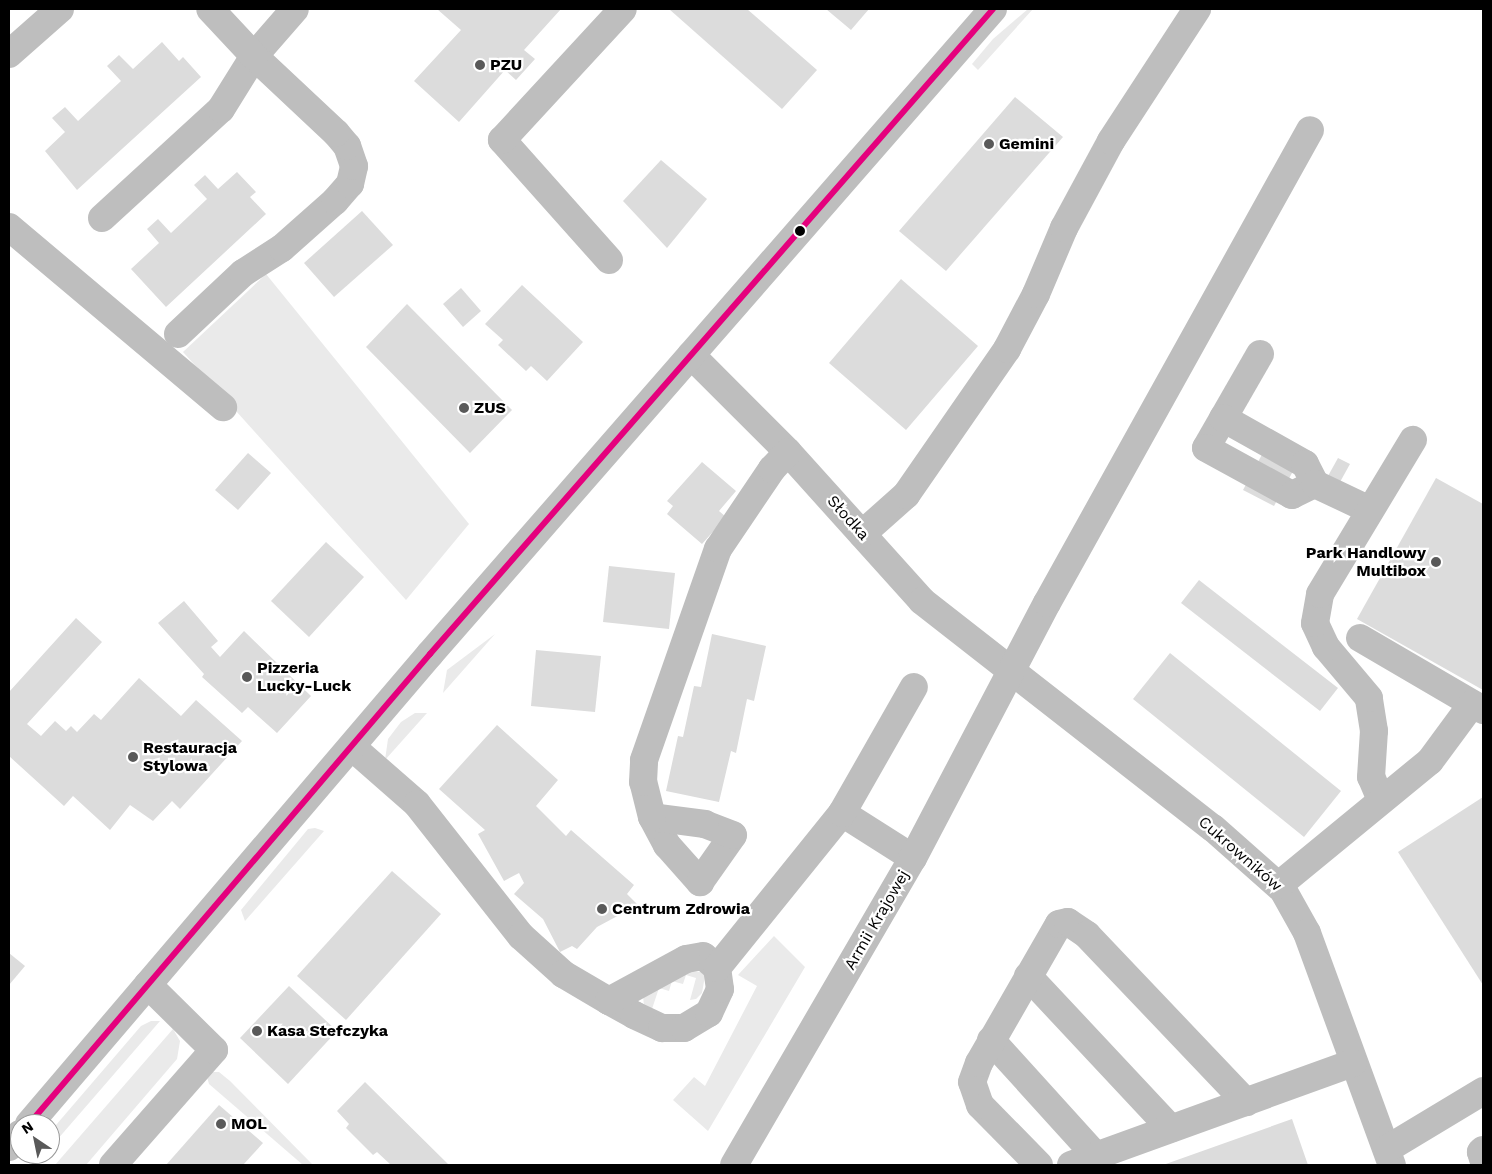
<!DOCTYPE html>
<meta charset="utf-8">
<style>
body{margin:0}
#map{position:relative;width:1492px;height:1174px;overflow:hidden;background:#fff;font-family:"Work Sans",sans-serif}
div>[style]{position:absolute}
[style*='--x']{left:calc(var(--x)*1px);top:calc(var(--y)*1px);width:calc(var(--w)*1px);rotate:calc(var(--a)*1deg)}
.green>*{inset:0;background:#eaeaea}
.building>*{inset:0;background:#dcdcdc}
.minor>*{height:28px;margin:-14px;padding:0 14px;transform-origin:14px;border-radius:14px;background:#bebebe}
.bus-1>*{height:6px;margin:-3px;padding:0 3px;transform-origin:3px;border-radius:3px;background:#e5007d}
.dots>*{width:14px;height:14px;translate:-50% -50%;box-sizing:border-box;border:2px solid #fff;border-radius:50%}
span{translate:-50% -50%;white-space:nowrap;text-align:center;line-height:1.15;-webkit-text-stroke:4.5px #fff;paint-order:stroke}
.poi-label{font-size:16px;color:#000;font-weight:700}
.left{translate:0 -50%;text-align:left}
.right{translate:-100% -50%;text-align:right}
.street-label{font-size:16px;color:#000}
.frame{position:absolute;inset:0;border:10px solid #000;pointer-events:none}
.north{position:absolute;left:10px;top:1114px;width:50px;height:50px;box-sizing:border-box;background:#fff;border:1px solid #999;border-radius:50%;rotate:326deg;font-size:14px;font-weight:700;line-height:20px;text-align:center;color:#000}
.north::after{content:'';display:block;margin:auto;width:18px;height:22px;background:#595959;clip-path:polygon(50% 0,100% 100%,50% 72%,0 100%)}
</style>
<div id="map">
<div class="green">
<div style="clip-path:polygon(1028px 9px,1033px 9px,978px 70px,972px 64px,993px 39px)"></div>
<div style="clip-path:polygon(266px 274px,469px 524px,406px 600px,183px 352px)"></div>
<div style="clip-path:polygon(495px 634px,443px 693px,447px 670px)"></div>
<div style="clip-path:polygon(415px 713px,427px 713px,385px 760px,388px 739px,401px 722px)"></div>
<div style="clip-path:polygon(315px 828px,324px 831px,245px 921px,241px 910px,308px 829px)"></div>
<div style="clip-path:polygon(774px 936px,805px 967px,708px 1131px,673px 1100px,694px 1077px,705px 1086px,757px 986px,738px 975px)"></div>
<div style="clip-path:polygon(687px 971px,701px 972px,705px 976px,702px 993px,696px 999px,690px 1000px,696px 978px,686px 975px,683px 984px,672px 981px,669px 991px,659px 988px,652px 1009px,644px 1007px,643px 995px)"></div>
<div style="clip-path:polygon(151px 1021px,160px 1021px,50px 1148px,50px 1132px,141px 1026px)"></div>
<div style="clip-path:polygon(173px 1029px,180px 1041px,177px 1059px,86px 1165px,55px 1165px)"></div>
<div style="clip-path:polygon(212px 1072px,219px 1072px,230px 1081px,313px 1165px,303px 1165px,209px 1084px,207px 1077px)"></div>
</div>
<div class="building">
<div style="clip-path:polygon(437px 9px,561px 9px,524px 50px,535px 59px,516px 80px,505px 70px,459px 122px,414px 81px,461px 30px)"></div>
<div style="clip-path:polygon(669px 9px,747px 9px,817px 70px,782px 109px)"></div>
<div style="clip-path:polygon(826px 9px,869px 9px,851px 30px)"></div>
<div style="clip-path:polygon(162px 42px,179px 61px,183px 57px,201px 77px,77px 190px,45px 151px,65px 132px,52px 118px,65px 107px,78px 121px,121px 81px,107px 66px,119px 55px,133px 69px)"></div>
<div style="clip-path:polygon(1015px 97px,1063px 137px,946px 271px,899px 231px)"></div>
<div style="clip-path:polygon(661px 160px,707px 199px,667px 248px,623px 201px)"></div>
<div style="clip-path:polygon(237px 172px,256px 192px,250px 197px,266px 214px,166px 307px,131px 269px,159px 243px,147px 229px,158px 219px,171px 233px,207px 199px,194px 185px,205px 175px,218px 189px)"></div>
<div style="clip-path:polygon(362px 211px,393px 245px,334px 297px,304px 263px)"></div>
<div style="clip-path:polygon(901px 279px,978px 346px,906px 430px,829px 363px)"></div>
<div style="clip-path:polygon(522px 285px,583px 342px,547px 381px,531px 366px,526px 371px,498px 345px,503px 340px,485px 324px)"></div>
<div style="clip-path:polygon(461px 288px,481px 311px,463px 327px,443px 304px)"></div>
<div style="clip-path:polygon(407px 304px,512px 410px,470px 453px,366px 347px)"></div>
<div style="clip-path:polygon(1273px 434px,1304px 451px,1274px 506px,1243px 490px)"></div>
<div style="clip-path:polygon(248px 453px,271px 473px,238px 510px,215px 490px)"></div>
<div style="clip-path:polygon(1338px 458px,1350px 464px,1340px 482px,1328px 476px)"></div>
<div style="clip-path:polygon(702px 462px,736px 491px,719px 511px,726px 517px,702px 544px,667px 514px,673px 506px,667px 501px)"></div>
<div style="clip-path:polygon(1436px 478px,1483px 504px,1483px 690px,1357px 619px)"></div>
<div style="clip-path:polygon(326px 542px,364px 577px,309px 637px,271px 601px)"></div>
<div style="clip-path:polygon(609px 566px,675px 573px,669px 629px,603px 622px)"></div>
<div style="clip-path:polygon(1199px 580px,1338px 688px,1320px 711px,1181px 603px)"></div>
<div style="clip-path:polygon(184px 601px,218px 641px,211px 647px,220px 657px,244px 631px,311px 696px,277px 733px,248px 707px,242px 713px,202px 677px,204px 674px,158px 623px)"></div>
<div style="clip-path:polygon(76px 618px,102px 642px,27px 724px,41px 736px,55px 721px,66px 731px,71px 726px,77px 732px,94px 714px,101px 720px,139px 678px,181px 716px,196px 700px,242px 741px,180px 809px,172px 801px,153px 821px,130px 805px,110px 830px,73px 796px,64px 806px,9px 756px,9px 692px)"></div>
<div style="clip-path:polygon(712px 634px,766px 646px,754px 701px,747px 699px,736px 753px,731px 751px,719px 802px,666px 791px,678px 736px,683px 737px,694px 686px,701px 687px)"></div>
<div style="clip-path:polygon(536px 650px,601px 656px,595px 712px,531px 706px)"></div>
<div style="clip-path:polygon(1170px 653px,1341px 791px,1304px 837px,1133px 699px)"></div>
<div style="clip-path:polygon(497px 725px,558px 780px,536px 806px,566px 836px,571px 830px,634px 885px,627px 894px,638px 905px,597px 927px,577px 949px,572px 946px,560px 952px,543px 919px,514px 894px,524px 883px,519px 873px,504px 881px,478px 834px,485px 830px,439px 789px)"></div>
<div style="clip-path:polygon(1483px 797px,1483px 985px,1398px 852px)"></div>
<div style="clip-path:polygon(392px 871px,441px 914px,346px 1020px,297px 976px)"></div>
<div style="clip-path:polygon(9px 953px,25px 966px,9px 985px)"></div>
<div style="clip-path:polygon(289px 986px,337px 1031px,288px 1084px,240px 1038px)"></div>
<div style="clip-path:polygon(365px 1082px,449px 1165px,391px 1165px,377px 1152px,373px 1155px,346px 1128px,349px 1124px,337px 1111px)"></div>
<div style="clip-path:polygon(219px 1105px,263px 1143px,243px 1165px,166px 1165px)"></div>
<div style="clip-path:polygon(1292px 1119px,1308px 1165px,1163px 1165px)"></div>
</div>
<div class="minor">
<div style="--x:9;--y:54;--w:68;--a:-41.4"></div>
<div style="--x:102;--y:218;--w:161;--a:-42.5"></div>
<div style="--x:221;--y:109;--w:62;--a:-58.1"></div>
<div style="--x:254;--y:56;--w:62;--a:-48.9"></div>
<div style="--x:9;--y:227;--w:280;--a:40.1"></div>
<div style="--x:609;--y:260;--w:161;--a:-131.7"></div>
<div style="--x:502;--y:140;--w:178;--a:-47.3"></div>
<div style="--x:178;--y:334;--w:89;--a:-43.2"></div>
<div style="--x:243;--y:273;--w:46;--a:-32.7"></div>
<div style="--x:282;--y:248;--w:71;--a:-41.6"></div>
<div style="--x:335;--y:201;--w:23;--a:-49"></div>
<div style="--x:350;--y:184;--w:18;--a:-77"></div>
<div style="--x:354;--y:166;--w:21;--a:-109"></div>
<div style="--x:347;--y:146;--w:17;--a:-130"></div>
<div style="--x:336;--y:133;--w:112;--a:-136.8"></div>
<div style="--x:254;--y:56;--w:64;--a:-133.1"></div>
<div style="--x:1260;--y:354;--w:108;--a:119.9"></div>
<div style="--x:1206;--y:448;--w:98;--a:28.7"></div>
<div style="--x:1292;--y:495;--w:25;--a:-26"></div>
<div style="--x:691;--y:355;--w:137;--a:45"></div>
<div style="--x:788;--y:452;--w:200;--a:48"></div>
<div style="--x:922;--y:601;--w:369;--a:38"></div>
<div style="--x:1213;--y:828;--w:94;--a:41.5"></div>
<div style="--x:1283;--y:890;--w:49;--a:60.8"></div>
<div style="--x:1307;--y:933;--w:247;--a:69.9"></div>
<div style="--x:1223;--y:418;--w:94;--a:29.3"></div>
<div style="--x:1305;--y:464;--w:22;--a:63"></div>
<div style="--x:1315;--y:484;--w:61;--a:25.3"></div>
<div style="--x:862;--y:534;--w:59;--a:-41.6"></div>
<div style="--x:906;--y:495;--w:178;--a:-55.3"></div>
<div style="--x:1007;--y:349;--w:62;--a:-62.2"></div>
<div style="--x:1036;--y:294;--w:72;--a:-67"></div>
<div style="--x:1064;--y:228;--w:99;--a:-61.6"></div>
<div style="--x:1111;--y:141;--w:158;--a:-56.9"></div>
<div style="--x:1360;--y:638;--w:143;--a:30.3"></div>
<div style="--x:352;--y:747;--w:86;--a:41.2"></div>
<div style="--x:417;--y:804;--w:168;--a:51.8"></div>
<div style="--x:521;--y:936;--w:57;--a:42.1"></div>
<div style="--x:563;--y:974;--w:53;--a:30.4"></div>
<div style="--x:609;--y:1001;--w:29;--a:29"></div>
<div style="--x:634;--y:1015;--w:31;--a:25"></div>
<div style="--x:662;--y:1028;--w:22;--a:0"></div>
<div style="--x:684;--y:1028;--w:29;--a:-31"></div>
<div style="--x:709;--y:1013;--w:26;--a:-65"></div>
<div style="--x:720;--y:989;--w:21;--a:-98"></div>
<div style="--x:717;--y:968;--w:18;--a:-139"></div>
<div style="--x:703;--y:956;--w:17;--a:170"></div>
<div style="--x:686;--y:959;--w:88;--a:151.4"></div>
<div style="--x:1381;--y:800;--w:25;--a:-113"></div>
<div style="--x:1371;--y:777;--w:46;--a:-86.3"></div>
<div style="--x:1374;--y:731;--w:33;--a:-99"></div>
<div style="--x:1369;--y:698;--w:67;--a:-130.1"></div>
<div style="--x:1326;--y:647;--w:26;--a:-115"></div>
<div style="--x:1315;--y:623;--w:29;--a:-80"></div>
<div style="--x:1320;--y:594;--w:180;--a:-58.9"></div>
<div style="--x:842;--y:813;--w:84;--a:32.4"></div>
<div style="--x:652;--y:817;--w:32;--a:62"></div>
<div style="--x:667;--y:845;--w:50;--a:48.3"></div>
<div style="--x:700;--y:882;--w:57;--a:-54.9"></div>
<div style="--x:733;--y:835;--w:30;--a:-159"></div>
<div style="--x:705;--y:824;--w:53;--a:-172.5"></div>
<div style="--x:652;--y:817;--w:36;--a:-104"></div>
<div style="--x:643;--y:782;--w:22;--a:-87"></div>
<div style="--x:644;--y:760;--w:224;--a:-70.7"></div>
<div style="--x:718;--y:549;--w:97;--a:-56"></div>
<div style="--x:772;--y:469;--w:23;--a:-47"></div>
<div style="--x:1279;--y:885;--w:195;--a:-39.4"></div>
<div style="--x:1430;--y:761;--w:71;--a:-53.6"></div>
<div style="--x:717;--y:968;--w:199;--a:-51.1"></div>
<div style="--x:842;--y:813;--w:145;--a:-60.3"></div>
<div style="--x:1028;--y:976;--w:209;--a:46.9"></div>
<div style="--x:991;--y:1040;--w:156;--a:47.8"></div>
<div style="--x:29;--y:1124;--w:618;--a:-49.53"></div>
<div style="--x:430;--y:654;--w:856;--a:-48.88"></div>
<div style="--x:9;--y:1147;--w:17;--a:-50"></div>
<div style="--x:1387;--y:1149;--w:112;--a:-31.1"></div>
<div style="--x:1483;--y:1150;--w:3;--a:135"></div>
<div style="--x:1481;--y:1152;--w:7;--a:74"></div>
<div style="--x:113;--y:1165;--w:153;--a:-48.7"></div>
<div style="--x:214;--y:1050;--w:93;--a:-135.4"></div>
<div style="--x:734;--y:1165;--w:355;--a:-59.8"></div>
<div style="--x:913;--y:858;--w:288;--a:-62.3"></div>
<div style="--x:1047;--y:603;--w:541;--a:-60.92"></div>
<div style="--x:1039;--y:1165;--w:84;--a:-134.5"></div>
<div style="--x:980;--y:1105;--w:24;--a:-109"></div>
<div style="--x:972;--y:1082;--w:20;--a:-70"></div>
<div style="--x:979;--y:1063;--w:160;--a:-60.1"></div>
<div style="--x:1059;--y:924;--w:9;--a:-13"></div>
<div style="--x:1068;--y:922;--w:23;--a:34"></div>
<div style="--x:1087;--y:935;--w:231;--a:46.4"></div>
<div style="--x:1071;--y:1165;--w:300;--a:-19.9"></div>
</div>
<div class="bus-1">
<div style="--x:29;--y:1124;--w:618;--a:-49.53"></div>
<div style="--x:430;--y:654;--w:856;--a:-48.88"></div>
</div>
<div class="dots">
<div style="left:480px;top:65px;background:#595959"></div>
<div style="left:989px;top:144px;background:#595959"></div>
<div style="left:800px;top:231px;background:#000"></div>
<div style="left:464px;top:408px;background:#595959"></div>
<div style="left:1436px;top:562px;background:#595959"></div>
<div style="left:247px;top:677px;background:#595959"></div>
<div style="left:133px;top:757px;background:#595959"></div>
<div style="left:602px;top:909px;background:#595959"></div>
<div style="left:257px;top:1031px;background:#595959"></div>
<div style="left:221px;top:1124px;background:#595959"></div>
</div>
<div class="poi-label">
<span class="left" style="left:490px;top:65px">PZU</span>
<span class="left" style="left:999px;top:144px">Gemini</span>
<span class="left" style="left:474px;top:408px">ZUS</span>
<span class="right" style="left:1426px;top:562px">Park Handlowy<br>Multibox</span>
<span class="left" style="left:257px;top:677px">Pizzeria<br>Lucky-Luck</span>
<span class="left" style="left:143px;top:757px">Restauracja<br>Stylowa</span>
<span class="left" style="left:612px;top:909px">Centrum Zdrowia</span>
<span class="left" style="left:267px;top:1031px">Kasa Stefczyka</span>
<span class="left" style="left:231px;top:1124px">MOL</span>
</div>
<div class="street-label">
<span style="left:848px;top:518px;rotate:48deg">Słodka</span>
<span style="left:1240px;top:854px;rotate:41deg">Cukrowników</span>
<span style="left:877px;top:920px;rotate:-60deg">Armii Krajowej</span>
</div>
<div class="frame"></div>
<div class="north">N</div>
</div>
